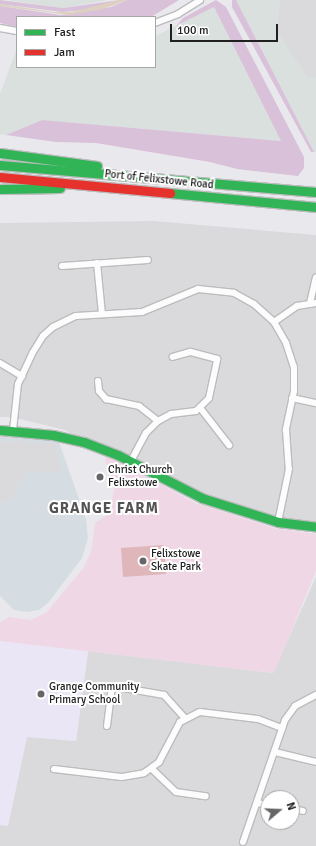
<!DOCTYPE html>
<style>
body{margin:0}
#map{position:relative;width:316px;height:846px;overflow:hidden;background:#e9e9ed;font-family:Signika,sans-serif}
div>[style]{position:absolute}
[style*='--x']{left:calc(var(--x)*1px);top:calc(var(--y)*1px);width:calc(var(--w)*1px);rotate:calc(var(--a)*1deg)}
.residential>*{inset:0;background:#dadadd}
.commercial>*{inset:0;background:#d5dde3}
.industrial>*{inset:0;background:#d9e0de}
.education>*{inset:0;background:#ebe6f5}
.religious>*{inset:0;background:#dadadc}
.forest>*{inset:0;background:#d8c1d9}
.park>*{inset:0;background:#efd7e6}
.pitch>*{inset:0;background:#dfb6b9}
.water>*{inset:0;background:#ddd0c0}
.roads{filter:drop-shadow(1px 0 #bcbcbe) drop-shadow(-1px 0 #bcbcbe) drop-shadow(0 1px #bcbcbe) drop-shadow(0 -1px #bcbcbe)}
.street>*{height:6px;margin:-3px;padding:0 3px;transform-origin:3px;border-radius:3px;background:#fcfcfc}
.fast>*{height:9px;margin:-4.5px;padding:0 4.5px;transform-origin:4.5px;border-radius:4.5px;background:#30b455}
.jam>*{height:9px;margin:-4.5px;padding:0 4.5px;transform-origin:4.5px;border-radius:4.5px;background:#e5322d}
.dots>*{width:11px;height:11px;translate:-50% -50%;box-sizing:border-box;border:2px solid #fff;border-radius:50%}
span{translate:-50% -50%;white-space:nowrap;text-align:center;line-height:1.15;-webkit-text-stroke:4px #fff;paint-order:stroke}
.street-label{font-size:11px;color:#202020}
.poi-label{font-size:11px;color:#202020}
.left{translate:0 -50%;text-align:left}
.district-label{font-size:15px;color:#535353;font-weight:700;letter-spacing:1px}
.legend{position:absolute;left:16px;top:16px;width:140px;height:52px;box-sizing:border-box;background:#fff;border:1px solid #a6a6a6;margin:0;padding:5px 7px;list-style:none;font-size:12px;color:#202020}
.legend li{display:flex;align-items:center;gap:8px;height:20px}
.legend b{width:20px;border:1px solid #a6a6a6}
.north{position:absolute;left:260px;top:790px;width:40px;height:40px;box-sizing:border-box;background:#fff;border:1px solid #a6a6a6;border-radius:50%;rotate:71deg;font-size:11px;font-weight:700;line-height:16px;text-align:center;color:#202020}
.north::after{content:'';display:block;margin:auto;width:14px;height:18px;background:#666668;clip-path:polygon(50% 0,100% 100%,50% 72%,0 100%)}
.scale{position:absolute;left:170px;top:24px;width:108px;height:18px;box-sizing:border-box;border:2px solid #202020;border-top:0;padding-left:5px;font-size:12px;line-height:14px;white-space:nowrap;color:#202020;-webkit-text-stroke:3px #fff;paint-order:stroke}
</style>
<div id="map">
<div class="residential">
<div style="clip-path:polygon(154px 221px,316px 235px,316px 532px,278px 528px,203px 505px,65px 430px,12px 417px,0 417px,0 223px)"></div>
<div style="clip-path:polygon(evenodd,316px 577px,316px 846px,0 846px,0 825px,8px 825px,27px 736px,76px 741px,88px 651px,273px 673px,316px 577px,268px 798px,292px 798px,292px 822px,268px 822px,268px 798px)"></div>
</div>
<div class="commercial">
<div style="clip-path:polygon(0 434px,58px 439px,86px 519px,88px 538px,82px 558px,48px 603px,39px 610px,27px 612px,14px 610px,0 596px)"></div>
</div>
<div class="industrial">
<div style="clip-path:polygon(7px 0,107px 0,63px 8px)"></div>
<div style="clip-path:polygon(236px 0,316px 0,316px 152px,314px 152px)"></div>
<div style="clip-path:polygon(214px 7px,281px 141px,42px 120px,6px 135px,0 134px,0 94px,17px 48px,17px 67px,155px 67px,155px 36px)"></div>
</div>
<div class="education">
<div style="clip-path:polygon(0 641px,88px 651px,76px 741px,27px 737px,8px 826px,0 825px)"></div>
</div>
<div class="religious">
<div style="clip-path:polygon(280px 0,316px 0,316px 78px,307px 76px,277px 32px)"></div>
<div style="clip-path:polygon(25px 441px,25px 444px,55px 443px,61px 472px,24px 472px,24px 481px,19px 482px,14px 497px,0 504px,0 443px)"></div>
</div>
<div class="forest">
<div style="clip-path:polygon(0 0,63px 8px,119px 0,85px 10px,62px 12px,0 4px)"></div>
<div style="clip-path:polygon(127px 0,179px 0,151px 17px,17px 17px,17px 27px,0 23px,0 6px,61px 15px,111px 7px)"></div>
<div style="clip-path:polygon(216px 0,226px 7px,304px 157px,304px 168px,298px 176px,237px 169px,210px 162px,96px 143px,56px 142px,6px 135px,42px 120px,281px 141px,214px 7px,176px 26px,183px 18px)"></div>
<div style="clip-path:polygon(232px 0,236px 0,314px 152px,311px 152px,232px 7px)"></div>
</div>
<div class="park">
<div style="clip-path:polygon(107px 455px,195px 503px,277px 529px,316px 534px,316px 571px,274px 673px,0 641px,0 622px,9px 617px,31px 620px,47px 612px,84px 567px,91px 552px,95px 523px,109px 514px,115px 485px,105px 460px)"></div>
</div>
<div class="pitch">
<div style="clip-path:polygon(164px 545px,166px 574px,123px 577px,121px 548px)"></div>
</div>
<div class="water">
<div style="clip-path:polygon(119px 0,127px 0,103px 9px,69px 15px,0 6px,0 4px,53px 12px,72px 12px)"></div>
</div>
<div class="roads">
<div class="street">
<div style="--x:155;--y:23;--w:25;--a:-21"></div>
<div style="--x:178;--y:14;--w:26;--a:-32"></div>
<div style="--x:0;--y:28;--w:17;--a:10"></div>
<div style="--x:97;--y:263;--w:51;--a:84.4"></div>
<div style="--x:62;--y:266;--w:86;--a:-4"></div>
<div style="--x:310;--y:303;--w:26;--a:-77"></div>
<div style="--x:274;--y:322;--w:28;--a:-35"></div>
<div style="--x:297;--y:306;--w:19;--a:-9"></div>
<div style="--x:0;--y:363;--w:26;--a:31"></div>
<div style="--x:98;--y:381;--w:10;--a:84"></div>
<div style="--x:99;--y:391;--w:11;--a:49"></div>
<div style="--x:106;--y:399;--w:34;--a:12"></div>
<div style="--x:139;--y:406;--w:24;--a:38"></div>
<div style="--x:292;--y:398;--w:25;--a:12"></div>
<div style="--x:201;--y:409;--w:46;--a:52.1"></div>
<div style="--x:13;--y:430;--w:46;--a:-83.8"></div>
<div style="--x:18;--y:384;--w:35;--a:-65"></div>
<div style="--x:33;--y:352;--w:19;--a:-58"></div>
<div style="--x:43;--y:336;--w:13;--a:-42"></div>
<div style="--x:53;--y:327;--w:25;--a:-26"></div>
<div style="--x:76;--y:316;--w:66;--a:-3.5"></div>
<div style="--x:142;--y:312;--w:61;--a:-22.3"></div>
<div style="--x:198;--y:289;--w:36;--a:6"></div>
<div style="--x:234;--y:293;--w:23;--a:29"></div>
<div style="--x:254;--y:304;--w:27;--a:42"></div>
<div style="--x:274;--y:322;--w:24;--a:60"></div>
<div style="--x:286;--y:343;--w:25;--a:72"></div>
<div style="--x:294;--y:367;--w:24;--a:90"></div>
<div style="--x:294;--y:391;--w:40;--a:102"></div>
<div style="--x:286;--y:430;--w:39;--a:86"></div>
<div style="--x:289;--y:469;--w:54;--a:101.7"></div>
<div style="--x:131;--y:461;--w:32;--a:-62"></div>
<div style="--x:146;--y:433;--w:17;--a:-45"></div>
<div style="--x:158;--y:421;--w:15;--a:-28"></div>
<div style="--x:171;--y:414;--w:25;--a:-7"></div>
<div style="--x:196;--y:411;--w:18;--a:-45"></div>
<div style="--x:209;--y:398;--w:40;--a:-78"></div>
<div style="--x:217;--y:359;--w:28;--a:-165"></div>
<div style="--x:190;--y:352;--w:18;--a:164"></div>
<div style="--x:107;--y:726;--w:40;--a:-82.9"></div>
<div style="--x:112;--y:686;--w:53;--a:9.8"></div>
<div style="--x:164;--y:695;--w:31;--a:48"></div>
<div style="--x:275;--y:752;--w:42;--a:13.7"></div>
<div style="--x:54;--y:769;--w:68;--a:6.7"></div>
<div style="--x:122;--y:777;--w:22;--a:-10"></div>
<div style="--x:144;--y:773;--w:19;--a:-36"></div>
<div style="--x:159;--y:762;--w:45;--a:-62.3"></div>
<div style="--x:180;--y:722;--w:22;--a:-27"></div>
<div style="--x:200;--y:712;--w:58;--a:6.9"></div>
<div style="--x:258;--y:719;--w:26;--a:21"></div>
<div style="--x:152;--y:769;--w:33;--a:44"></div>
<div style="--x:176;--y:792;--w:30;--a:8"></div>
<div style="--x:257;--y:803;--w:11;--a:10"></div>
<div style="--x:292;--y:809;--w:11;--a:10"></div>
<div style="--x:243;--y:842;--w:129;--a:-71"></div>
<div style="--x:285;--y:720;--w:17;--a:-54"></div>
<div style="--x:295;--y:706;--w:24;--a:-28"></div>
</div>
<div class="fast">
<div style="--x:0;--y:153;--w:98;--a:7.6"></div>
<div style="--x:0;--y:165;--w:317;--a:4.9"></div>
<div style="--x:0;--y:189;--w:60;--a:-1"></div>
<div style="--x:170;--y:193;--w:147;--a:5.5"></div>
<div style="--x:0;--y:430;--w:53;--a:5.4"></div>
<div style="--x:53;--y:435;--w:32;--a:13"></div>
<div style="--x:84;--y:442;--w:36;--a:21"></div>
<div style="--x:118;--y:455;--w:94;--a:27.1"></div>
<div style="--x:202;--y:498;--w:80;--a:17.5"></div>
<div style="--x:278;--y:522;--w:38;--a:7"></div>
</div>
<div class="jam">
<div style="--x:0;--y:177;--w:171;--a:5.4"></div>
</div>
</div>
<div class="dots">
<div style="left:100px;top:477px;background:#666668"></div>
<div style="left:143px;top:561px;background:#666668"></div>
<div style="left:41px;top:694px;background:#666668"></div>
</div>
<div class="street-label">
<span style="left:159px;top:180px;rotate:6deg">Port of Felixstowe Road</span>
</div>
<div class="poi-label">
<span class="left" style="left:108px;top:477px">Christ Church<br>Felixstowe</span>
<span class="left" style="left:151px;top:561px">Felixstowe<br>Skate Park</span>
<span class="left" style="left:49px;top:694px">Grange Community<br>Primary School</span>
</div>
<div class="district-label">
<span style="left:104px;top:509px">GRANGE FARM</span>
</div>
<ul class="legend">
<li><b style="height:5px;background:#30b455"></b>Fast</li>
<li><b style="height:5px;background:#e5322d"></b>Jam</li>
</ul>
<div class="north">N</div>
<div class="scale">100 m</div>
</div>
